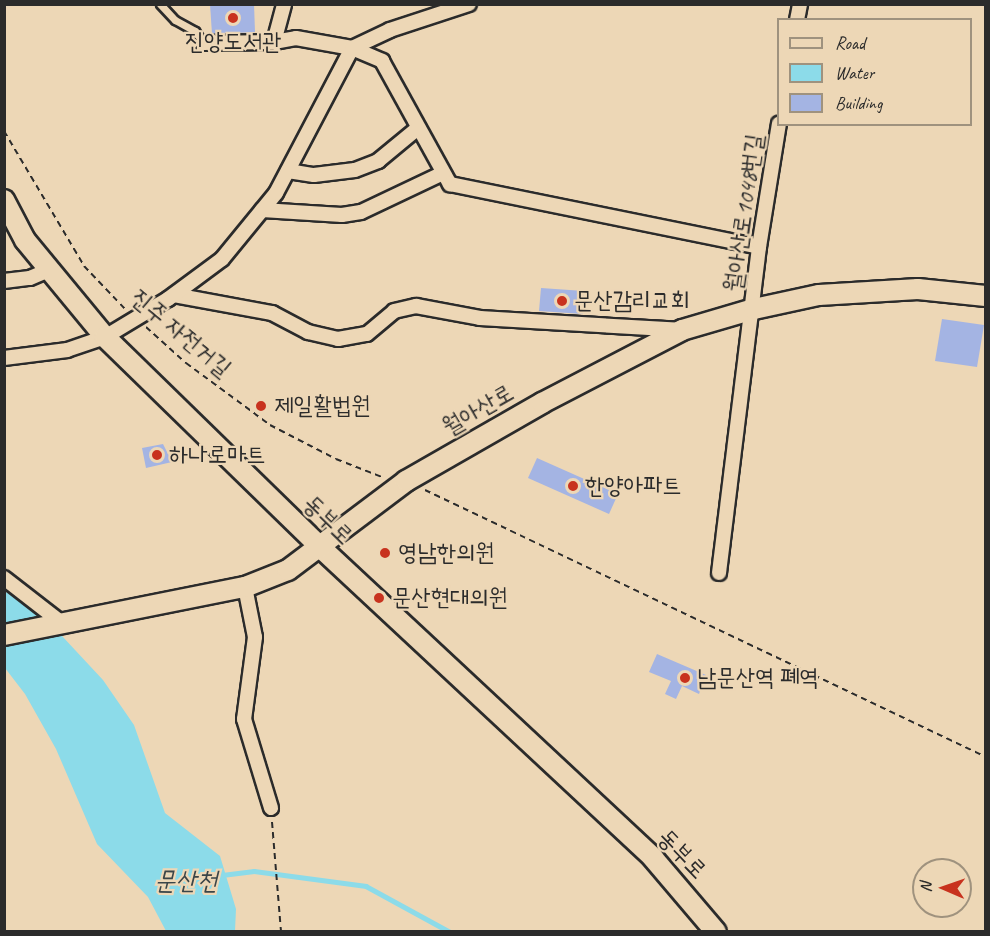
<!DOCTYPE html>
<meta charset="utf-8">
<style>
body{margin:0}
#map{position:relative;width:990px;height:936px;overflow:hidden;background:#edd7b6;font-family:Caveat,"Poor Story",sans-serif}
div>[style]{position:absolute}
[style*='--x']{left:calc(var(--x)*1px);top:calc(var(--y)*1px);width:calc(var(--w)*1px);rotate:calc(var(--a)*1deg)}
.water>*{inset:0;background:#8cdbe9}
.stream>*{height:4.5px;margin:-2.25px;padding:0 2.25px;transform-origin:2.25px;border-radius:2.25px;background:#8cdbe9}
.building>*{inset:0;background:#a4b4e3}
.path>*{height:2px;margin-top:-1px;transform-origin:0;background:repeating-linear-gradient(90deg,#2b2b2b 0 6px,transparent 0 10.5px)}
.roads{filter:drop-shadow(2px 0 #2b2b2b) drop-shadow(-2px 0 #2b2b2b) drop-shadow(0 2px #2b2b2b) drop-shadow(0 -2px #2b2b2b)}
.lane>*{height:7px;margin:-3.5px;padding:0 3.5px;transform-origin:3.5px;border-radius:3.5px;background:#edd7b6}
.street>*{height:14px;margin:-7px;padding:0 7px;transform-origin:7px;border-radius:7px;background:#edd7b6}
.secondary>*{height:20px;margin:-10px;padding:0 10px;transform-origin:10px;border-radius:10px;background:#edd7b6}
.dots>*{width:16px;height:16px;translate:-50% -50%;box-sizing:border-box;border:3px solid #edd7b6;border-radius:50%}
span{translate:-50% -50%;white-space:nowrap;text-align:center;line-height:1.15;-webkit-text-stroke:4.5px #edd7b6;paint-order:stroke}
.poi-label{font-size:24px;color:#2b2b2b}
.left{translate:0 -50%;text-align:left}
.street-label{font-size:24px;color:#2b2b2b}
.water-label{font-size:26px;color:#3a4548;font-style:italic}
.frame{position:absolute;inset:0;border:6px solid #2b2b2b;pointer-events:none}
.legend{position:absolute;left:777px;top:18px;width:195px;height:108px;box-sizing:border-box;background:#edd7b6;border:2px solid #9f927e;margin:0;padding:8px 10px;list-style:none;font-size:18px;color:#2b2b2b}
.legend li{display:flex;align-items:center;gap:12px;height:30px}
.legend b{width:30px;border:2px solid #9f927e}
.north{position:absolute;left:912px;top:858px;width:60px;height:60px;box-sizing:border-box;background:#edd7b6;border:2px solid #9f927e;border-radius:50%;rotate:272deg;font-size:16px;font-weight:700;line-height:24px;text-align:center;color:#2b2b2b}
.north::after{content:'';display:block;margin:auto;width:21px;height:27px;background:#c8321e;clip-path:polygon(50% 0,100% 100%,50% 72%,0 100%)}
</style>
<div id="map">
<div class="water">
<div style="clip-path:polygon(4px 591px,35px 607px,103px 680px,134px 725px,165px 813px,220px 856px,236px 909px,235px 931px,166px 931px,148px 897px,97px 844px,56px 749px,25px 694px,5px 668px)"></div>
</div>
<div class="stream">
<div style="--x:222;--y:875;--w:32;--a:-7"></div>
<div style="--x:254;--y:871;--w:113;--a:7.6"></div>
<div style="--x:366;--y:886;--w:96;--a:28.7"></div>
</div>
<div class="building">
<div style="clip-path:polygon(210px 4px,254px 4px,255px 32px,212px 34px)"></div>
<div style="clip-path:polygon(541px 288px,584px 291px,583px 314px,539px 311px)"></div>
<div style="clip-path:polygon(942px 319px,984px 325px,977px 367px,935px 361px)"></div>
<div style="clip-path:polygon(163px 444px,172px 462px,146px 468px,142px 448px)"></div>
<div style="clip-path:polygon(537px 458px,618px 494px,609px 514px,528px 478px)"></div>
<div style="clip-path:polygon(657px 654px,706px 675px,699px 694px,682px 686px,676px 699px,665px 694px,671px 681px,649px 672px)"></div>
</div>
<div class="path">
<div style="--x:4;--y:131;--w:157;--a:59.3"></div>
<div style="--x:84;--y:266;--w:61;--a:46.3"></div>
<div style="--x:146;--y:327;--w:54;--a:42"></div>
<div style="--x:186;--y:363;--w:104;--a:36.4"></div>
<div style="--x:270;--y:425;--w:74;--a:27.3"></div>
<div style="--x:336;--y:459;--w:49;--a:21.4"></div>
<div style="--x:425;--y:490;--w:621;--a:25.45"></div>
<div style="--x:272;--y:822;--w:110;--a:85.3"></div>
</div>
<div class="roads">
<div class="lane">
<div style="--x:160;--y:4;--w:22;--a:47"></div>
<div style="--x:175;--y:20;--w:23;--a:29"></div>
<div style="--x:195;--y:31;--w:14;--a:56"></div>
</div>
<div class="street">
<div style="--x:797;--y:20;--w:16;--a:-79"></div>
<div style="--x:274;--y:42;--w:22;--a:-10"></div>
<div style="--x:296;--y:38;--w:57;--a:10.1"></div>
<div style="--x:352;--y:48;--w:33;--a:23"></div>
<div style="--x:382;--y:61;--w:141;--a:61.1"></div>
<div style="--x:450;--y:184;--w:315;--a:11.5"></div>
<div style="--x:203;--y:43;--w:71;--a:-0.8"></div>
<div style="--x:274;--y:42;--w:39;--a:-75"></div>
<div style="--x:288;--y:171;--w:26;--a:9"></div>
<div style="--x:314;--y:175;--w:41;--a:-7"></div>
<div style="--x:355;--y:170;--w:25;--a:-21"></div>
<div style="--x:378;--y:161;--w:52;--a:-39.5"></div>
<div style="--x:262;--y:210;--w:80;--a:3.6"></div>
<div style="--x:342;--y:215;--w:19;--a:-9"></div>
<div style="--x:361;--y:212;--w:91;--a:-25.4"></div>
<div style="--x:4;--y:281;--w:26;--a:-7"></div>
<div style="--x:30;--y:278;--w:21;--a:-23"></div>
<div style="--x:174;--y:295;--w:100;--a:10.4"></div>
<div style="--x:272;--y:313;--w:41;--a:27.8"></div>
<div style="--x:308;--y:332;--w:31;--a:13"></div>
<div style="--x:338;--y:339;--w:29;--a:-10"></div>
<div style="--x:367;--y:334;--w:35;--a:-40"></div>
<div style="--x:394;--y:311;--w:23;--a:-13"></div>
<div style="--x:416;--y:306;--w:65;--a:10.6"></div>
<div style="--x:480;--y:318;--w:200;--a:3.4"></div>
<div style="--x:4;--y:358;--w:64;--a:-7.2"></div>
<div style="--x:67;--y:350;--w:40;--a:-18.9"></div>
<div style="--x:105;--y:337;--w:74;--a:-31.1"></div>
<div style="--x:168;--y:299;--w:67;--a:-36.5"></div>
<div style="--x:222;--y:259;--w:85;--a:-50.7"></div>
<div style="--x:276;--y:193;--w:164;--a:-62.3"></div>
<div style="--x:352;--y:48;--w:42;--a:-25.3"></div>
<div style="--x:390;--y:30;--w:83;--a:-18.2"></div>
<div style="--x:719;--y:573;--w:328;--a:-83"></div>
<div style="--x:759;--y:247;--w:125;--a:-80.8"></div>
<div style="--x:4;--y:578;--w:75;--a:37.9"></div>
<div style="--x:245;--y:587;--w:51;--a:78.7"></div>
<div style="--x:255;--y:637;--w:83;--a:97.6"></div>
<div style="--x:244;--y:719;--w:93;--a:73.1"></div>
</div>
<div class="secondary">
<div style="--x:4;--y:200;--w:45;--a:62.3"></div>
<div style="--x:25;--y:240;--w:126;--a:50.5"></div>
<div style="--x:105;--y:337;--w:301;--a:44.3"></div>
<div style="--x:320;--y:547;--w:456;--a:43"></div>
<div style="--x:653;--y:858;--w:97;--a:49.6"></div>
<div style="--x:4;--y:635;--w:246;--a:-11.3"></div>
<div style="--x:245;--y:587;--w:46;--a:-21.6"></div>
<div style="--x:288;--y:570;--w:148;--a:-37"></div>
<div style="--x:406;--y:481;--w:157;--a:-29.8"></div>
<div style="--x:542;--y:403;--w:158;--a:-27.5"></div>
<div style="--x:682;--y:330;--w:75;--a:-16.3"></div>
<div style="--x:754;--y:309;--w:66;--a:-12.2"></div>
<div style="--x:819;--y:295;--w:99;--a:-3.5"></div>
<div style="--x:918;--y:289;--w:68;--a:5.9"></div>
</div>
</div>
<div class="dots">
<div style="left:233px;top:18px;background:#c8321e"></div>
<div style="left:562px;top:301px;background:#c8321e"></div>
<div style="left:261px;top:406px;background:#c8321e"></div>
<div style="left:157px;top:455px;background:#c8321e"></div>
<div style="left:573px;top:486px;background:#c8321e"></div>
<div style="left:385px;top:553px;background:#c8321e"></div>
<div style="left:379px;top:598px;background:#c8321e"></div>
<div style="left:685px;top:678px;background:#c8321e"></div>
</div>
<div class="poi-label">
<span style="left:233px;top:42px">진양도서관</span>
<span class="left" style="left:574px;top:301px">문산감리교회</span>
<span class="left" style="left:274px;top:406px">제일활법원</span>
<span class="left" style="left:169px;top:455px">하나로마트</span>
<span class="left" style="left:585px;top:486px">한양아파트</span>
<span class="left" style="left:398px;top:553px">영남한의원</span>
<span class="left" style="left:392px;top:598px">문산현대의원</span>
<span class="left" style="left:697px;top:678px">남문산역 폐역</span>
</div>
<div class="street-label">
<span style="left:744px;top:213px;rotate:-82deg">월아산로1048번길</span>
<span style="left:181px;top:333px;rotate:40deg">진주 자전거길</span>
<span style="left:478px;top:410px;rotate:-30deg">월아산로</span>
<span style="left:328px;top:520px;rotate:44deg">동부로</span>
<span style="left:682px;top:854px;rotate:46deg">동부로</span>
</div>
<div class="water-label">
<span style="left:186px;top:881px">문산천</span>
</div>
<div class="frame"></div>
<ul class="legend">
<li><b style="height:8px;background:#edd7b6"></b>Road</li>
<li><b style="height:16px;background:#8cdbe9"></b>Water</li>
<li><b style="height:16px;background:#a4b4e3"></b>Building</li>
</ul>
<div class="north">N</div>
</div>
